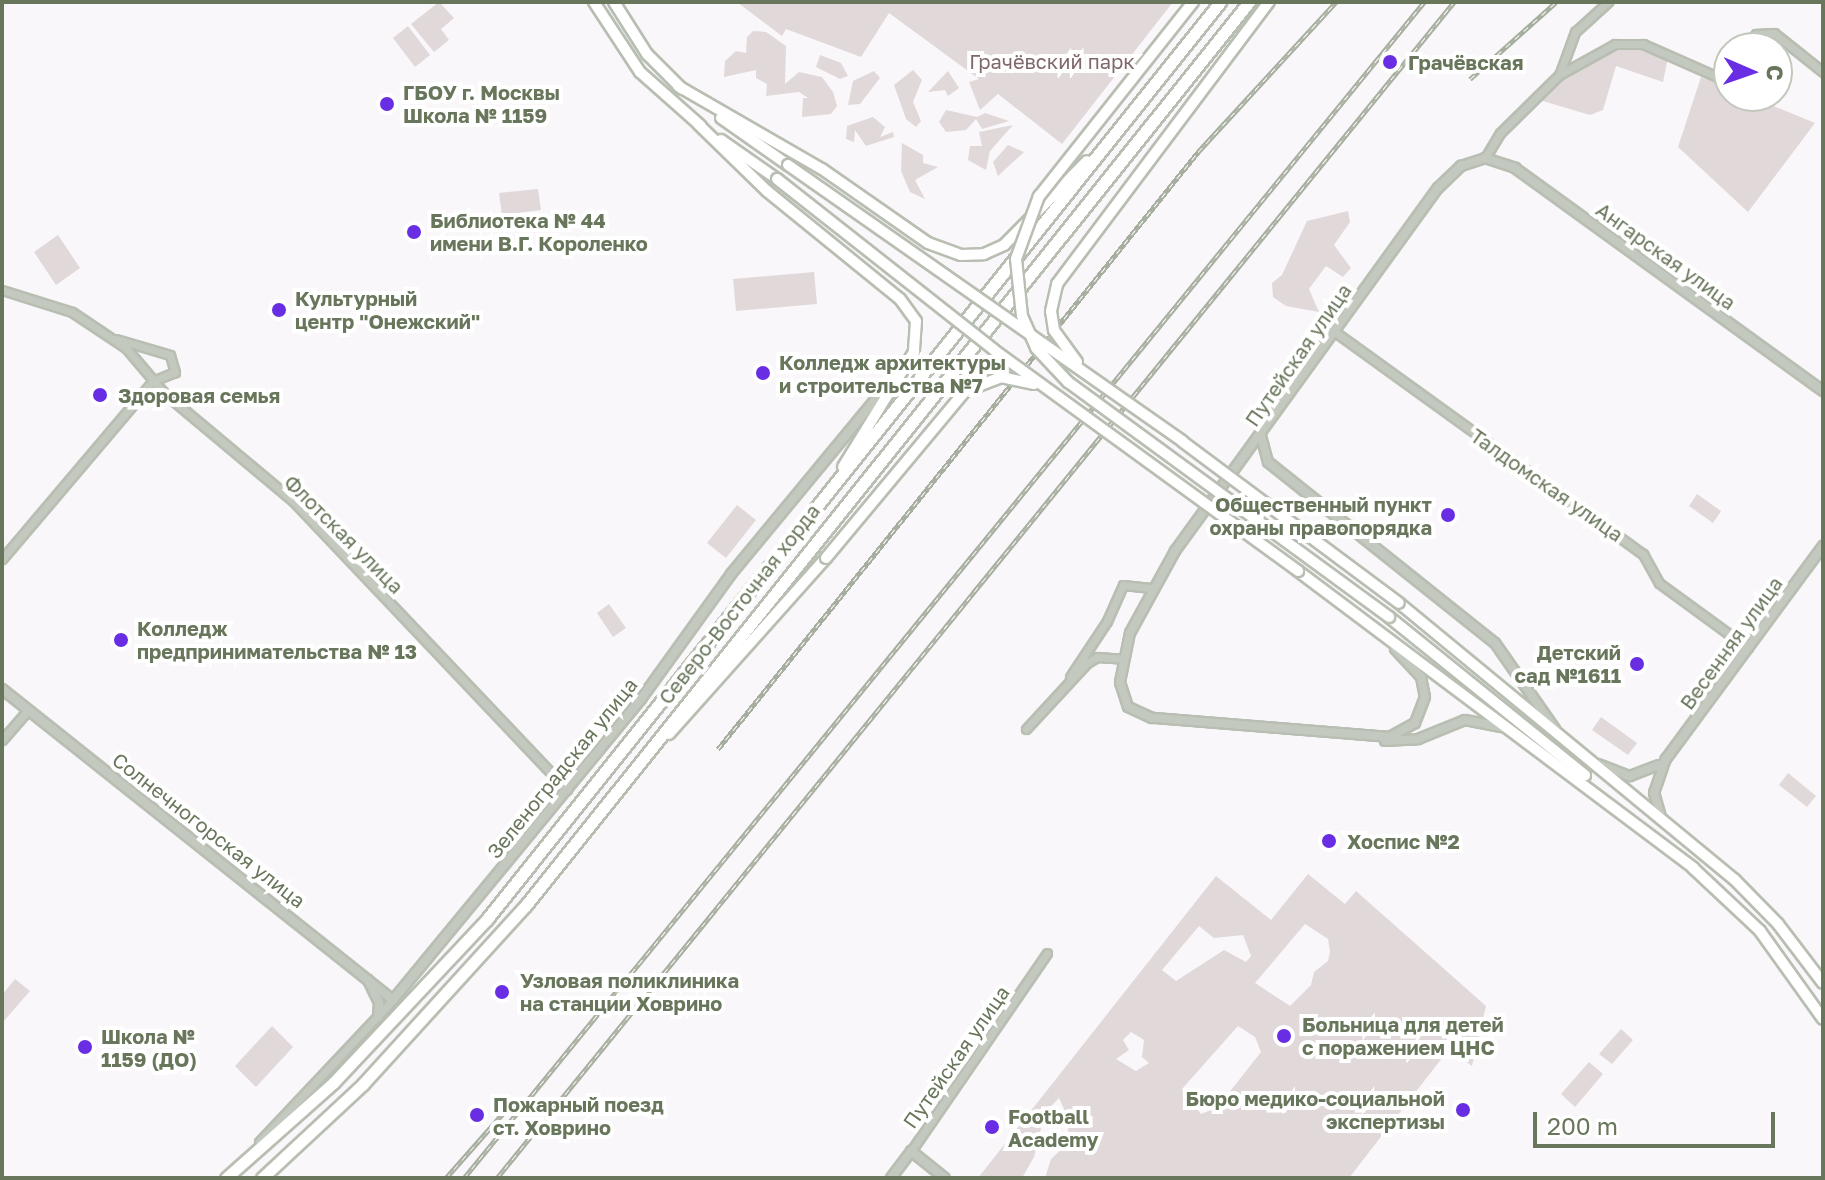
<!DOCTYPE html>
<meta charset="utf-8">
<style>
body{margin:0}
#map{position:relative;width:1825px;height:1180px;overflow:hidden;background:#f9f7f9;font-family:"Golos Text",sans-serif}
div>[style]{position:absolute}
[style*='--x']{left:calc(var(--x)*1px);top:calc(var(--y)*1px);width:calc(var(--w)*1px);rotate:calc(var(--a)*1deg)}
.green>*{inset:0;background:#e1d8da}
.roads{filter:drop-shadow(2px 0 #b8beb2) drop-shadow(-2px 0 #b8beb2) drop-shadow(0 2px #b8beb2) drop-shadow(0 -2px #b8beb2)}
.minor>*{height:7px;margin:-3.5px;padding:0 3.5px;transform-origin:3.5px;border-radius:3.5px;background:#c4c9c0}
.tertiary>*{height:8px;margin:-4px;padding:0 4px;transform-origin:4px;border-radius:4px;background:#c4c9c0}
.secondary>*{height:10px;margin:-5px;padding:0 5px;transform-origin:5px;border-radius:5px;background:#fff}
.primary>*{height:11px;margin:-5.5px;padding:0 5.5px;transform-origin:5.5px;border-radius:5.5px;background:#fff}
.rail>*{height:5px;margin-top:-2.5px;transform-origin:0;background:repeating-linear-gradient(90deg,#fff 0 6px,#a6ae9f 0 12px);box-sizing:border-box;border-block:2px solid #a6ae9f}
.bridges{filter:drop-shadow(2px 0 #b8beb2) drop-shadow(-2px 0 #b8beb2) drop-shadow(0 2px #b8beb2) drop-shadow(0 -2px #b8beb2)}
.secondary-bridge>*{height:10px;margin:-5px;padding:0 5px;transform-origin:5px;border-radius:5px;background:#fff}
.dots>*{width:22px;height:22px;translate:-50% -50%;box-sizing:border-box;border:4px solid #fff;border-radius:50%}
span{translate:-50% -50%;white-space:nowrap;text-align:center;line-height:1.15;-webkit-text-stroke:8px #fff;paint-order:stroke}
.park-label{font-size:20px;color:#7f676a}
.poi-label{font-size:20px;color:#68765b;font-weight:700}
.left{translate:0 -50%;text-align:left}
.right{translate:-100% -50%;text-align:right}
.street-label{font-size:20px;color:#68765b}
.frame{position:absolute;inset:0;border:4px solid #68765b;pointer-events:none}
.north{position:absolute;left:1713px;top:32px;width:80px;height:80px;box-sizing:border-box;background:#fff;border:2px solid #c3c8bd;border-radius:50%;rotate:92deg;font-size:22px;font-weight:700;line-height:32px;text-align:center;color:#68765b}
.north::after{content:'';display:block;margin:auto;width:28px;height:36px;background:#692de3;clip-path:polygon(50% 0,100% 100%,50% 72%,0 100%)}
.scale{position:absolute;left:1533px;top:1112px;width:242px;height:36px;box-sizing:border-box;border:4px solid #68765b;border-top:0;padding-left:10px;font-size:24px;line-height:28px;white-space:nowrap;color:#68765b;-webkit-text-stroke:6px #fff;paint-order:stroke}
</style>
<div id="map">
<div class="green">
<div style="clip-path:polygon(439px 2px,454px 18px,441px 29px,449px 40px,434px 52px,411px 24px)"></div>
<div style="clip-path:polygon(737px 2px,1173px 2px,1062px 144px,998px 94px,980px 110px,969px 82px,979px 79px,889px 13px,861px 57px,786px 29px,782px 36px)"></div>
<div style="clip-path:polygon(408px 26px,430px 55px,415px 67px,393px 38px)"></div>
<div style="clip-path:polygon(753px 31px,766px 32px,786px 46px,785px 84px,799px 72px,822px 77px,833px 92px,837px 106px,831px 114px,802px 117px,803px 98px,808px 98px,799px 92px,766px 96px,767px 84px,756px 78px,756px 70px,724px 77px,725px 61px,736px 51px,746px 53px,747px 37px)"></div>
<div style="clip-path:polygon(1633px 44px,1668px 57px,1663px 82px,1616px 66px,1603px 110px,1590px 115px,1539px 100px,1568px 74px,1617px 46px)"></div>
<div style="clip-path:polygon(820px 55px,841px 63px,848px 76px,840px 79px,816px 67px)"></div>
<div style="clip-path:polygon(913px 70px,922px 80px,913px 102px,921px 121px,916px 127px,906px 119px,894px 85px)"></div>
<div style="clip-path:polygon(874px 71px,880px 78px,860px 104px,848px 105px,853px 81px)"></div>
<div style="clip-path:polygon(948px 71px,959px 88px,948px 96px,945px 90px,928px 92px)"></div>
<div style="clip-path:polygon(1701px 77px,1729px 88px,1729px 96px,1749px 96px,1815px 123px,1748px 212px,1678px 147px)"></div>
<div style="clip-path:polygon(946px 110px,977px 117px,985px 113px,1009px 121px,982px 129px,976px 119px,966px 130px,946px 132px,939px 122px)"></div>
<div style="clip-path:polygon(873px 117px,885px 127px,880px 137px,893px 132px,894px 137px,866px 146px,855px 130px,854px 142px,846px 139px,847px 126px)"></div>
<div style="clip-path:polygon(1013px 125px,990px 151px,986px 170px,968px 160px,970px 146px,982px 146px,979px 132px)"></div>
<div style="clip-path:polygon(902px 143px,923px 155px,923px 163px,938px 167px,915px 180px,925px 199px,910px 192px,901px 171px)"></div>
<div style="clip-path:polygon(1008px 145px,1024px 152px,998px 176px,993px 162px)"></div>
<div style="clip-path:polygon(538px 189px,541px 210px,502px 215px,499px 193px)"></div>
<div style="clip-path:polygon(1348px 211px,1350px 222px,1334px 245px,1351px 268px,1343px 277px,1326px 266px,1309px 289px,1319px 312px,1286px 306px,1273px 297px,1272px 283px,1282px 275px,1307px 221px)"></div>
<div style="clip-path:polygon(58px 235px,80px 268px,56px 285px,34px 252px)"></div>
<div style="clip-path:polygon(814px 272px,817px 304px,736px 311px,733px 279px)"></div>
<div style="clip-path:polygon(1697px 494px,1721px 511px,1713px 523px,1689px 506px)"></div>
<div style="clip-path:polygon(737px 505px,756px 520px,726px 558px,707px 543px)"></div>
<div style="clip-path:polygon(609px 604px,626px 628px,613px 637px,597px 613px)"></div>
<div style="clip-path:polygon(1601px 717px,1637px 743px,1628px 755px,1592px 730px)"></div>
<div style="clip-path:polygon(1788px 773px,1816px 796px,1807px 807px,1779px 785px)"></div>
<div style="clip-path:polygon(evenodd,1308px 874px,1345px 904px,1356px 891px,1486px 1006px,1472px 1066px,1449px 1049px,1349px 1178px,1045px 1178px,1051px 1159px,1067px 1144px,1069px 1120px,1059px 1098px,1045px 1112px,1034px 1157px,1022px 1178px,978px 1178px,1216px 876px,1271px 920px,1308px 874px,1305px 924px,1328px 939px,1330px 952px,1328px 961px,1314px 972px,1311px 985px,1290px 1006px,1255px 983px,1305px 924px,1308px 874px,1199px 926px,1214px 938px,1243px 935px,1251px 956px,1246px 962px,1224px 950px,1176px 981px,1162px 970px,1199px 926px,1308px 874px,1238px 1026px,1255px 1037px,1261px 1052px,1217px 1108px,1201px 1114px,1182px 1089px,1238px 1026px,1308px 874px,1131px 1032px,1144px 1040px,1142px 1057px,1149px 1063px,1136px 1071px,1116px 1059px,1129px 1050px,1123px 1040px,1131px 1032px)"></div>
<div style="clip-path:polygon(15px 979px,30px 991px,3px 1022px,2px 995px)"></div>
<div style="clip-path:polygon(272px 1026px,293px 1047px,256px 1087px,235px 1066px)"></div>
<div style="clip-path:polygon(1621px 1029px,1633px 1040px,1612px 1064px,1599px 1054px)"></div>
<div style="clip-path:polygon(1589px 1062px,1603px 1074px,1575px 1107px,1561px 1094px)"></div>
</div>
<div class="roads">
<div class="minor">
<div style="--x:1742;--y:48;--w:20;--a:-45"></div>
<div style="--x:1756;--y:34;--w:18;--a:-3"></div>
<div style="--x:1774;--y:33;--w:63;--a:38.5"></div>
<div style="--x:1560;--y:73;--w:44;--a:-69.9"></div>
<div style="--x:1575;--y:32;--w:45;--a:-42.3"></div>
<div style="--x:1485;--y:158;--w:29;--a:-59"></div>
<div style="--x:1500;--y:133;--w:83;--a:-44.5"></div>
<div style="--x:1559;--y:75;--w:64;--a:-29"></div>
<div style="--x:1615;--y:44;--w:28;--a:0"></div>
<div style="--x:1643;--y:44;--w:94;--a:23.8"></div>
<div style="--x:2;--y:290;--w:73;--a:17.4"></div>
<div style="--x:72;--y:312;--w:65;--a:33.7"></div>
<div style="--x:126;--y:348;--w:59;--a:49.8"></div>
<div style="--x:164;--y:393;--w:168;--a:39.9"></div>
<div style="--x:293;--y:501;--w:398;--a:46.5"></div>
<div style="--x:1335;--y:332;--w:380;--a:35.8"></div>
<div style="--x:1643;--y:554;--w:33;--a:61"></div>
<div style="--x:1659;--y:583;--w:110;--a:36.1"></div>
<div style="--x:116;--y:339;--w:56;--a:16.5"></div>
<div style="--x:170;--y:355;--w:18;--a:74"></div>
<div style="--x:175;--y:372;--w:24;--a:158"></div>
<div style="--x:2;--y:559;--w:233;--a:-49.7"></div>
<div style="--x:1070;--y:677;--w:67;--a:-56.5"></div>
<div style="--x:1107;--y:621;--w:39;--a:-66"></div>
<div style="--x:1123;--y:585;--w:28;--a:6"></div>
<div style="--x:1026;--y:729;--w:90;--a:-47.3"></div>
<div style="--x:1087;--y:663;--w:12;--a:-31"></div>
<div style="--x:1097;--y:657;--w:26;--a:4"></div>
<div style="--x:2;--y:740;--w:40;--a:-49"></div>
<div style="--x:259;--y:1142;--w:195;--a:-46.7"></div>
<div style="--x:911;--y:1151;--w:240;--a:-55.5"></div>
</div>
<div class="tertiary">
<div style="--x:1261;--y:436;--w:27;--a:75"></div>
<div style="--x:1268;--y:462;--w:290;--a:38.6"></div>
<div style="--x:1495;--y:643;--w:105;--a:55.1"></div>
<div style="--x:1395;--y:649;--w:38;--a:47"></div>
<div style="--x:1421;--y:677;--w:20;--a:79"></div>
<div style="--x:1425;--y:697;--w:28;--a:111"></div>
<div style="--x:1415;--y:723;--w:29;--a:151"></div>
<div style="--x:1390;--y:737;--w:239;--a:-175.4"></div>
<div style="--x:1152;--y:718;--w:26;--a:-155"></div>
<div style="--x:1128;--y:707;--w:26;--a:-108"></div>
<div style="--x:1120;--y:682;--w:50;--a:-78.5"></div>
<div style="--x:1130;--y:633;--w:94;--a:-61.2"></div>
<div style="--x:1175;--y:551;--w:448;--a:-54.1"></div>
<div style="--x:1438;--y:188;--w:32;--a:-44"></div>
<div style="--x:1461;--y:166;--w:25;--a:-18"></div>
<div style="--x:1485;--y:158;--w:32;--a:18"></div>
<div style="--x:1515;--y:168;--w:380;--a:35.9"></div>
<div style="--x:2;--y:689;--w:500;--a:38.5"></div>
<div style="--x:393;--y:1000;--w:390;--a:-50.5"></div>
<div style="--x:641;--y:699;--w:154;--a:-54.2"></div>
<div style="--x:731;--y:574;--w:257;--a:-50.4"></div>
<div style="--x:1385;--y:741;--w:33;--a:-3"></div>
<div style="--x:1418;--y:739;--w:51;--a:-22"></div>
<div style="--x:1465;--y:720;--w:38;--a:11"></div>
<div style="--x:1598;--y:764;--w:34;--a:21"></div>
<div style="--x:1630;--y:776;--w:31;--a:-21"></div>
<div style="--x:1661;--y:817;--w:25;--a:-106"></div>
<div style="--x:1654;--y:793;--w:36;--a:-71"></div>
<div style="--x:1666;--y:759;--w:265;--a:-53.6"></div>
<div style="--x:368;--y:980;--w:25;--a:64"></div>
<div style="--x:379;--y:1003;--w:14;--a:94"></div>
<div style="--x:891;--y:1178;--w:34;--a:-53"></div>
<div style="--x:911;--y:1151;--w:43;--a:38.5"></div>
</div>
<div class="secondary">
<div style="--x:594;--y:2;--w:84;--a:56.7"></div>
<div style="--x:640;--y:72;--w:81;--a:41.5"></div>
<div style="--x:614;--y:2;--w:62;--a:57.6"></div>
<div style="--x:647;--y:54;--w:49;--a:45"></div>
<div style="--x:678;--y:86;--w:166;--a:30"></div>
<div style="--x:822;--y:169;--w:129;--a:34.9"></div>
<div style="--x:928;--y:243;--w:35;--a:20"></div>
<div style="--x:961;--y:255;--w:23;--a:-2"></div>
<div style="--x:984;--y:254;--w:22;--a:-24"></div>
<div style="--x:1004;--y:245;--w:118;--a:-45.3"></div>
<div style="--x:721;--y:118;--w:82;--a:35"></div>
<div style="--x:698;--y:124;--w:96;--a:44.2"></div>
<div style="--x:767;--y:191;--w:171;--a:39.1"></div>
<div style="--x:900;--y:299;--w:27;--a:54"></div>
<div style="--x:916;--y:321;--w:31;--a:94"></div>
<div style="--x:914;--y:352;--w:135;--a:121.7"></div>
<div style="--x:721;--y:140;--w:68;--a:34.9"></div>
<div style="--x:1298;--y:571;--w:494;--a:36.9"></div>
<div style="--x:1693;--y:868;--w:92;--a:43.2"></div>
<div style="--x:1760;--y:931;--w:108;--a:54.4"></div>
<div style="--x:1399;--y:603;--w:434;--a:39.5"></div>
<div style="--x:1734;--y:879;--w:63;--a:45.6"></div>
<div style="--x:1778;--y:924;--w:74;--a:52.7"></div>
<div style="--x:1389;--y:617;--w:252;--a:38.9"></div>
<div style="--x:669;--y:734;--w:236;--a:-48.3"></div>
</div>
<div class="primary">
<div style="--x:226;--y:1178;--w:144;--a:-41.6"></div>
<div style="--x:334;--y:1082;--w:224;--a:-46.8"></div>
<div style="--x:487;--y:919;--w:1174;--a:-51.36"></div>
<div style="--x:262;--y:1178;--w:138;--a:-42.9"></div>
<div style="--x:363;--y:1084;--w:242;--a:-47.7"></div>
<div style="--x:526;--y:905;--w:1157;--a:-51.32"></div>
</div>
</div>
<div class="rail">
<div style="--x:1470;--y:79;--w:115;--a:-41.8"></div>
<div style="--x:718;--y:749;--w:766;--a:-51.2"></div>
<div style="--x:1198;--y:152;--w:204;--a:-47.4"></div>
<div style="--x:446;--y:1178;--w:89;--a:-48.6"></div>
<div style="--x:464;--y:1178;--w:1518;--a:-50.77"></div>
<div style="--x:497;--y:1178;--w:1516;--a:-50.86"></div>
</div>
<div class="bridges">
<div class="secondary-bridge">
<div style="--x:1193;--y:2;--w:248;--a:128.4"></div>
<div style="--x:1039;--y:196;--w:67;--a:110.1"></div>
<div style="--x:1016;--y:259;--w:57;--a:84"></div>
<div style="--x:1022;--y:316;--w:35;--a:66"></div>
<div style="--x:1036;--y:348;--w:47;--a:46.7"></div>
<div style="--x:1068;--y:382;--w:398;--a:36.2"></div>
<div style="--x:788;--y:165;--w:482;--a:35"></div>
<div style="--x:1183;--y:442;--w:269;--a:36.7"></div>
<div style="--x:777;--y:179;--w:276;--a:38.2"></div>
<div style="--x:994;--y:350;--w:376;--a:36"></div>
<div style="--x:1077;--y:362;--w:39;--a:-126"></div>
<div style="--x:1054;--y:330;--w:19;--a:-99"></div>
<div style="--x:1051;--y:311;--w:28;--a:-77"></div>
<div style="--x:1057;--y:284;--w:353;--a:-53.1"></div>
<div style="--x:826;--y:558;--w:217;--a:-50.2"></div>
<div style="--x:965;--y:391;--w:39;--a:-21"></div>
<div style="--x:1001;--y:377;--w:34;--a:12"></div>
</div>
</div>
<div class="dots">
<div style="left:1390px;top:62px;background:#692de3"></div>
<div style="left:387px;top:104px;background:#692de3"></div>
<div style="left:414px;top:232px;background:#692de3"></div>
<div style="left:279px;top:310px;background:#692de3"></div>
<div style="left:763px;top:373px;background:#692de3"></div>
<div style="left:100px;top:395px;background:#692de3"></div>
<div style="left:1448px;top:515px;background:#692de3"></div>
<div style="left:121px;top:640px;background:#692de3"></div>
<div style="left:1637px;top:664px;background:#692de3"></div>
<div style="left:1329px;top:841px;background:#692de3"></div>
<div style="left:502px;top:992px;background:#692de3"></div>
<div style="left:1284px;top:1036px;background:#692de3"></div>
<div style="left:85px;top:1047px;background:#692de3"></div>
<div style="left:1463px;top:1110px;background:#692de3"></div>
<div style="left:477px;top:1115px;background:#692de3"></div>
<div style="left:992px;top:1127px;background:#692de3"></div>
</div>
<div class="park-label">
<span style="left:1052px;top:61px">Грачёвский парк</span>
</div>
<div class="poi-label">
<span class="left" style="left:1408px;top:62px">Грачёвская</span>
<span class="left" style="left:403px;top:104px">ГБОУ г. Москвы<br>Школа № 1159</span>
<span class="left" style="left:430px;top:232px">Библиотека № 44<br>имени В.Г. Короленко</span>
<span class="left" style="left:295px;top:310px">Культурный<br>центр "Онежский"</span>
<span class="left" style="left:779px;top:374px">Колледж архитектуры<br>и строительства №7</span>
<span class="left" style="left:118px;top:395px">Здоровая семья</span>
<span class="right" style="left:1432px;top:516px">Общественный пункт<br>охраны правопорядка</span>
<span class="left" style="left:137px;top:640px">Колледж<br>предпринимательства № 13</span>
<span class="right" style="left:1621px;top:664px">Детский<br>сад №1611</span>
<span class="left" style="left:1347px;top:841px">Хоспис №2</span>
<span class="left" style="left:520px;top:992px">Узловая поликлиника<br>на станции Ховрино</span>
<span class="left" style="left:1302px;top:1036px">Больница для детей<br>с поражением ЦНС</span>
<span class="left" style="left:101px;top:1048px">Школа №<br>1159 (ДО)</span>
<span class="right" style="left:1445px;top:1110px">Бюро медико-социальной<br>экспертизы</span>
<span class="left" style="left:493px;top:1116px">Пожарный поезд<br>ст. Ховрино</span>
<span class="left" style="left:1008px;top:1128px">Football<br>Academy</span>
</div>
<div class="street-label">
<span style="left:1666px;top:256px;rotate:36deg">Ангарская улица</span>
<span style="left:1298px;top:355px;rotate:-55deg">Путейская улица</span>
<span style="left:1547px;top:485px;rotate:35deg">Талдомская улица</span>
<span style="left:344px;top:534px;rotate:45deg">Флотская улица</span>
<span style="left:739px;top:604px;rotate:-52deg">Северо-Восточная хорда</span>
<span style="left:1731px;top:643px;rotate:-54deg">Весенняя улица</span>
<span style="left:562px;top:768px;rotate:-51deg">Зеленоградская улица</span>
<span style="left:209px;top:830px;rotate:38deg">Солнечногорская улица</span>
<span style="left:956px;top:1057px;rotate:-55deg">Путейская улица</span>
</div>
<div class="frame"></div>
<div class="north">С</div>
<div class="scale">200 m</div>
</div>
